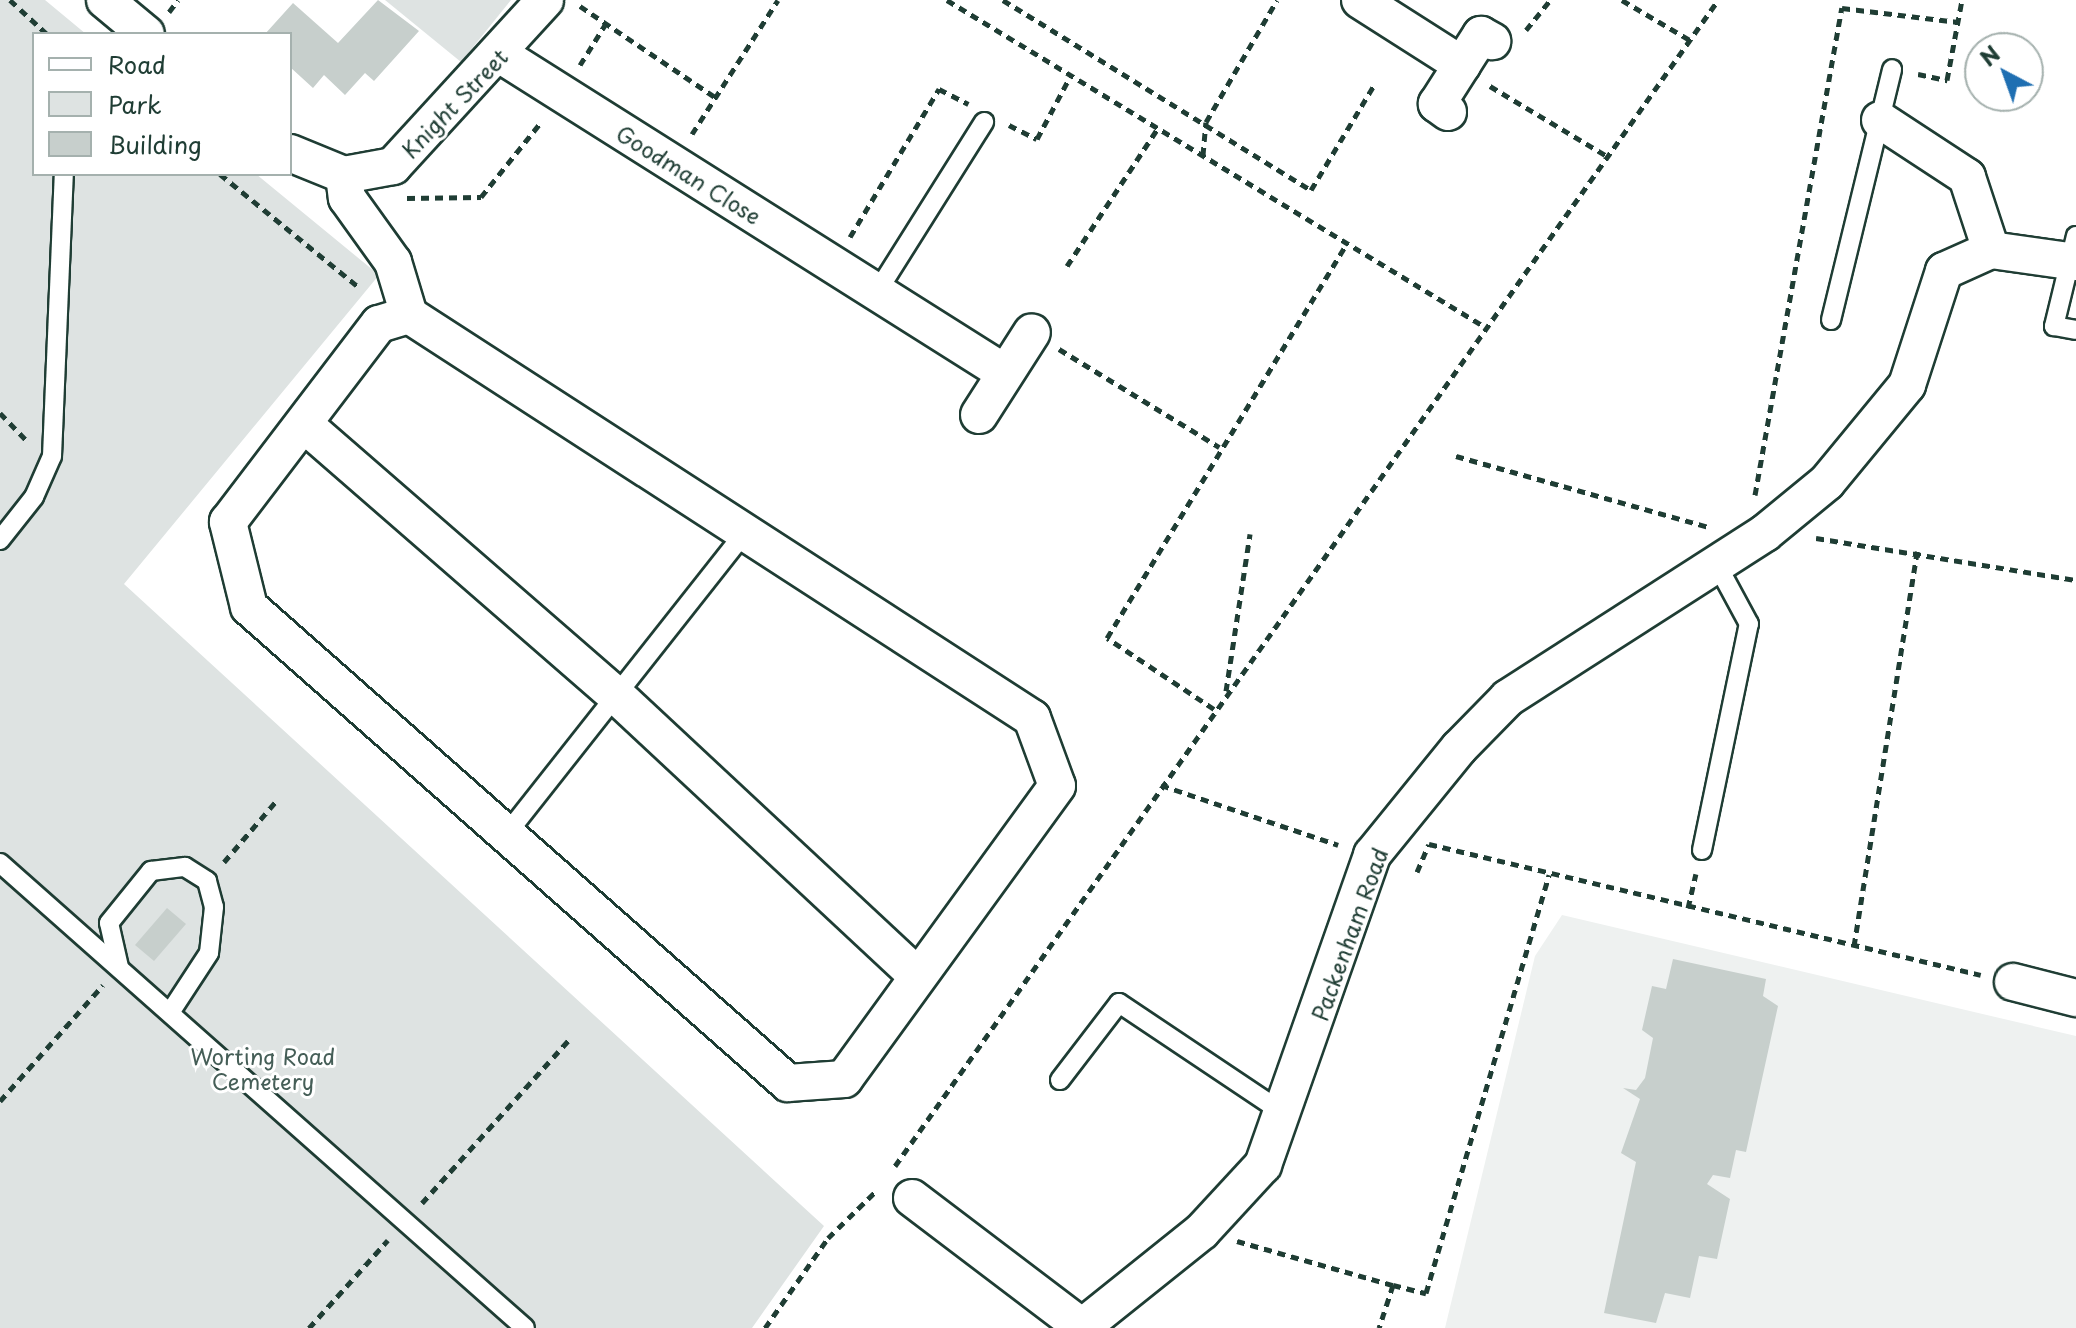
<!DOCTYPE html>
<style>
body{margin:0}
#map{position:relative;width:2076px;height:1328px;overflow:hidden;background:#fff;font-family:"Playpen Sans",sans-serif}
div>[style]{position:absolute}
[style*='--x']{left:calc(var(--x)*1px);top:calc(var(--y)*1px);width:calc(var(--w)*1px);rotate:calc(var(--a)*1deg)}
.built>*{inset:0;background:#eef1f0}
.green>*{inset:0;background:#dee3e2}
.building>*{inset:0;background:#c7cfcc}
.path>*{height:5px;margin-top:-2.5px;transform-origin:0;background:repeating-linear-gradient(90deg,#1f3d34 0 8px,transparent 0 14px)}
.roads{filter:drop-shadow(2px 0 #1f3d34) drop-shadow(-2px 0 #1f3d34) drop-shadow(0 2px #1f3d34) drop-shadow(0 -2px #1f3d34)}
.lane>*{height:18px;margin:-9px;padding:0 9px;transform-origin:9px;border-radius:9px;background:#fff}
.street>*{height:36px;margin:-18px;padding:0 18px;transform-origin:18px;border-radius:18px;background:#fff}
span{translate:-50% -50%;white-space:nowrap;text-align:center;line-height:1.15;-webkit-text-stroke:6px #fff;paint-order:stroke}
.street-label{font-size:22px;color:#1f3d34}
.park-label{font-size:22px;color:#455e57}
.legend{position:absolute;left:32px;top:32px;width:260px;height:144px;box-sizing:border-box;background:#fff;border:2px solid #a5b1ae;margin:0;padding:10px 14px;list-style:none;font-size:24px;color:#1f3d34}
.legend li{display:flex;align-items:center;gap:16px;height:40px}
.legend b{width:40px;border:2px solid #a5b1ae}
.north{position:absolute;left:1964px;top:32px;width:80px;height:80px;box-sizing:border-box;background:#fff;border:2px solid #a5b1ae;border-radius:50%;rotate:319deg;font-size:22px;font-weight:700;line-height:32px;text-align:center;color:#1f3d34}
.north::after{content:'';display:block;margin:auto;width:28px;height:36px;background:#1f6fb2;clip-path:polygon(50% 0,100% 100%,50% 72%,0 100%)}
</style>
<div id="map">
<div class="built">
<div style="clip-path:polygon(1562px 915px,2076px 1036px,2076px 1328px,1445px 1328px,1535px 956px)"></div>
</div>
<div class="green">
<div style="clip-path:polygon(0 0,45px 0,86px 34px,34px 34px,34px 174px,256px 174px,379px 275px,124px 584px,824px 1226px,752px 1328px,0 1328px)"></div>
<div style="clip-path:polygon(385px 0,511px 0,461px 62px)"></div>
</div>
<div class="building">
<div style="clip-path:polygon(378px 0,419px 31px,374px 81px,365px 73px,345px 95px,324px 75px,313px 88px,290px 67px,290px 34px,265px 34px,293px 3px,338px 43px)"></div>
<div style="clip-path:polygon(167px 908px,186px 924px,154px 961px,135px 945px)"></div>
<div style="clip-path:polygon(1673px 959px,1766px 979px,1763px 996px,1778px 1006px,1746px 1152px,1736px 1150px,1730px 1178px,1713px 1175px,1707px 1184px,1730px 1199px,1717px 1259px,1699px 1256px,1690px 1298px,1665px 1293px,1656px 1323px,1604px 1313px,1636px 1162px,1621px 1153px,1640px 1099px,1623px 1088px,1636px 1090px,1645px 1078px,1653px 1038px,1642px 1030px,1652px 986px,1666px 989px)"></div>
</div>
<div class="path">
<div style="--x:10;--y:0;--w:50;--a:42.6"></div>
<div style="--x:947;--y:0;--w:630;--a:31.29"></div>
<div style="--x:1003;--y:0;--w:362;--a:31.7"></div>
<div style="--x:1311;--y:190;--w:122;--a:-59"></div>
<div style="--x:1622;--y:0;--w:79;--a:30.5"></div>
<div style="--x:580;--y:6;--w:163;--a:34"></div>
<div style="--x:169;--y:12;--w:15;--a:-53"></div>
<div style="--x:1526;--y:30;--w:38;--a:-51"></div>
<div style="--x:580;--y:65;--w:47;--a:-58"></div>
<div style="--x:1918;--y:74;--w:30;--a:12"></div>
<div style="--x:1947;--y:80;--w:81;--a:-79.4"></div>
<div style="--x:1490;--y:86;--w:136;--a:30.9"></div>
<div style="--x:1009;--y:125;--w:31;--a:27"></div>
<div style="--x:1037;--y:139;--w:72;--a:-62"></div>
<div style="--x:692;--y:134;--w:159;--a:-57.3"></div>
<div style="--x:1203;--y:155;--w:33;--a:-85"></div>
<div style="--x:1206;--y:122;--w:141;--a:-59.8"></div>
<div style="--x:220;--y:174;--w:181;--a:39.2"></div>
<div style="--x:407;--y:198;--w:74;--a:-0.8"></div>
<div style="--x:481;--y:197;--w:96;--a:-51.3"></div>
<div style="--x:850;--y:237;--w:173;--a:-59"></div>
<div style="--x:939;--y:89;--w:33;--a:27"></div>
<div style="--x:1067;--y:266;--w:165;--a:-56.6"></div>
<div style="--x:1059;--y:349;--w:188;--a:31.5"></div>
<div style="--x:0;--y:413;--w:39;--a:46"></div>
<div style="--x:1456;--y:456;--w:262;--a:15.7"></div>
<div style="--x:1755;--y:495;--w:495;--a:-79.9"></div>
<div style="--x:1842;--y:8;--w:117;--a:6.9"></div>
<div style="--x:1816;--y:538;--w:263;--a:9.2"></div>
<div style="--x:1226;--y:691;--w:159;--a:-81.3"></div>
<div style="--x:1214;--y:709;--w:128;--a:-146.4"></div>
<div style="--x:1107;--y:638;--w:462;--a:-58.7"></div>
<div style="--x:1161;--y:785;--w:187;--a:18.7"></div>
<div style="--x:224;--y:862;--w:83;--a:-49.4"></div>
<div style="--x:1417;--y:872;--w:30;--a:-67"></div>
<div style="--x:1429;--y:844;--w:567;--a:13.35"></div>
<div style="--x:1688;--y:908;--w:35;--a:-77"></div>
<div style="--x:1854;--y:946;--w:400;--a:-80.9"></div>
<div style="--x:0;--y:1101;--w:155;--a:-48.4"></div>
<div style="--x:895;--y:1166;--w:1427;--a:-54.78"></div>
<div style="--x:422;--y:1203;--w:219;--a:-48"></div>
<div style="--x:1237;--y:1241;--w:162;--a:15.8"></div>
<div style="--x:1393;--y:1285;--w:45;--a:108"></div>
<div style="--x:1393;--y:1285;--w:34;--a:14"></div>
<div style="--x:1426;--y:1293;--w:436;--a:-73.6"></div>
<div style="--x:309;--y:1328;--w:118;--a:-48.1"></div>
<div style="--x:765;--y:1328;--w:110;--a:-55"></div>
<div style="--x:828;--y:1238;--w:69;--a:-44.4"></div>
</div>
<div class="roads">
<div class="lane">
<div style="--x:2076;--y:236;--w:93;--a:103.7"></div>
<div style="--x:2054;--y:326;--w:22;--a:10"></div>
<div style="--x:877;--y:292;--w:201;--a:-57.8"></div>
<div style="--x:1831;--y:320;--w:258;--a:-76.3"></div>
<div style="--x:0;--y:540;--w:55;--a:-51.7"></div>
<div style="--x:34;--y:497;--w:45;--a:-66.3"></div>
<div style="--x:52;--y:456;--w:282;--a:-87.6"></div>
<div style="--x:505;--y:836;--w:386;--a:-51.7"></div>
<div style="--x:1702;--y:850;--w:231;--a:-78.3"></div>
<div style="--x:1749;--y:624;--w:69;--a:-118.4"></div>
<div style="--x:0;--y:863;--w:701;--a:41.53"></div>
<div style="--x:119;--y:967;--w:45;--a:-102.8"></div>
<div style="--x:109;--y:923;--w:67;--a:-51.1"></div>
<div style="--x:151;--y:871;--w:34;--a:-7"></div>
<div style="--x:185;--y:867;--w:26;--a:32"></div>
<div style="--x:207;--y:881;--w:27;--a:75"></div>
<div style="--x:214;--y:907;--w:46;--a:96.2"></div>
<div style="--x:209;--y:953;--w:69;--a:123.2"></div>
<div style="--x:1060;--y:1080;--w:97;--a:-52.5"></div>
<div style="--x:1119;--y:1003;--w:200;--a:33.8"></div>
</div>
<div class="street">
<div style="--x:105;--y:0;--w:53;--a:39.7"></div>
<div style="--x:1360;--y:0;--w:121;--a:32.5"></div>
<div style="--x:501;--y:55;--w:596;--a:32.25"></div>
<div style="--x:1448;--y:112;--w:14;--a:-144"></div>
<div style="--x:1437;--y:104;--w:82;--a:-57.5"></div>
<div style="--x:1481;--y:35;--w:13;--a:29"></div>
<div style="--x:1880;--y:120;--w:104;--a:33.2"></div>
<div style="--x:1967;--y:177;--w:77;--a:71.8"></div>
<div style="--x:290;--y:153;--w:58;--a:22.2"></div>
<div style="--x:344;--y:175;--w:50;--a:-10.4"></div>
<div style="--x:393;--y:166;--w:225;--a:-47.5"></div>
<div style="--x:344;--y:175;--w:23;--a:83"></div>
<div style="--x:347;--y:198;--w:79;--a:54.3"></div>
<div style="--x:393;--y:262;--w:55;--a:73.2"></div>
<div style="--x:409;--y:315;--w:742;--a:32.9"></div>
<div style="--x:1032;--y:718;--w:72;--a:69.8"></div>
<div style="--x:1057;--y:786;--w:362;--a:126"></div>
<div style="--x:844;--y:1079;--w:56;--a:175.9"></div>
<div style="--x:788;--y:1083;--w:719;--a:-138.55"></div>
<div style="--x:249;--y:607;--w:88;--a:-103.9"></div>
<div style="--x:228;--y:522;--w:249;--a:-52.7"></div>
<div style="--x:379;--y:324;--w:31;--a:-17"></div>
<div style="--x:979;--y:415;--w:98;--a:-57.4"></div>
<div style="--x:305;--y:425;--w:412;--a:41"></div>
<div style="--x:616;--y:695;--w:412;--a:43"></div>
<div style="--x:2013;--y:982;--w:65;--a:14.3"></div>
<div style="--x:912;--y:1198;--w:213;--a:37.2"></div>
<div style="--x:1081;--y:1328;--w:155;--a:-38.7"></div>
<div style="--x:1202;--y:1231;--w:90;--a:-47.3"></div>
<div style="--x:1263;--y:1165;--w:329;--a:-70.6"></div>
<div style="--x:1372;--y:855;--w:138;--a:-50.9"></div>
<div style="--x:1459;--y:748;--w:70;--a:-45.6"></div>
<div style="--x:1508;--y:698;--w:305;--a:-32.7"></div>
<div style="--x:1765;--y:533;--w:80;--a:-39.4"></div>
<div style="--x:1827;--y:482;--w:126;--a:-50.5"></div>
<div style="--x:1907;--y:385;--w:120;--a:-72"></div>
<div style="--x:1944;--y:271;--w:51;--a:-24.1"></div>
<div style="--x:1991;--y:250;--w:86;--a:8"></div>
</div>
</div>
<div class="street-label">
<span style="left:454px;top:103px;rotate:-46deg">Knight Street</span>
<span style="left:689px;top:174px;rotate:32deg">Goodman Close</span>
<span style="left:1349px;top:934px;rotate:-70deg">Packenham Road</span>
</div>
<div class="park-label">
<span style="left:263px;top:1068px">Worting Road<br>Cemetery</span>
</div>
<ul class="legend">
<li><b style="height:10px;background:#fff"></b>Road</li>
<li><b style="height:22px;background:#dee3e2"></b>Park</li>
<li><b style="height:22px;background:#c7cfcc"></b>Building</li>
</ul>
<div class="north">N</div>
</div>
